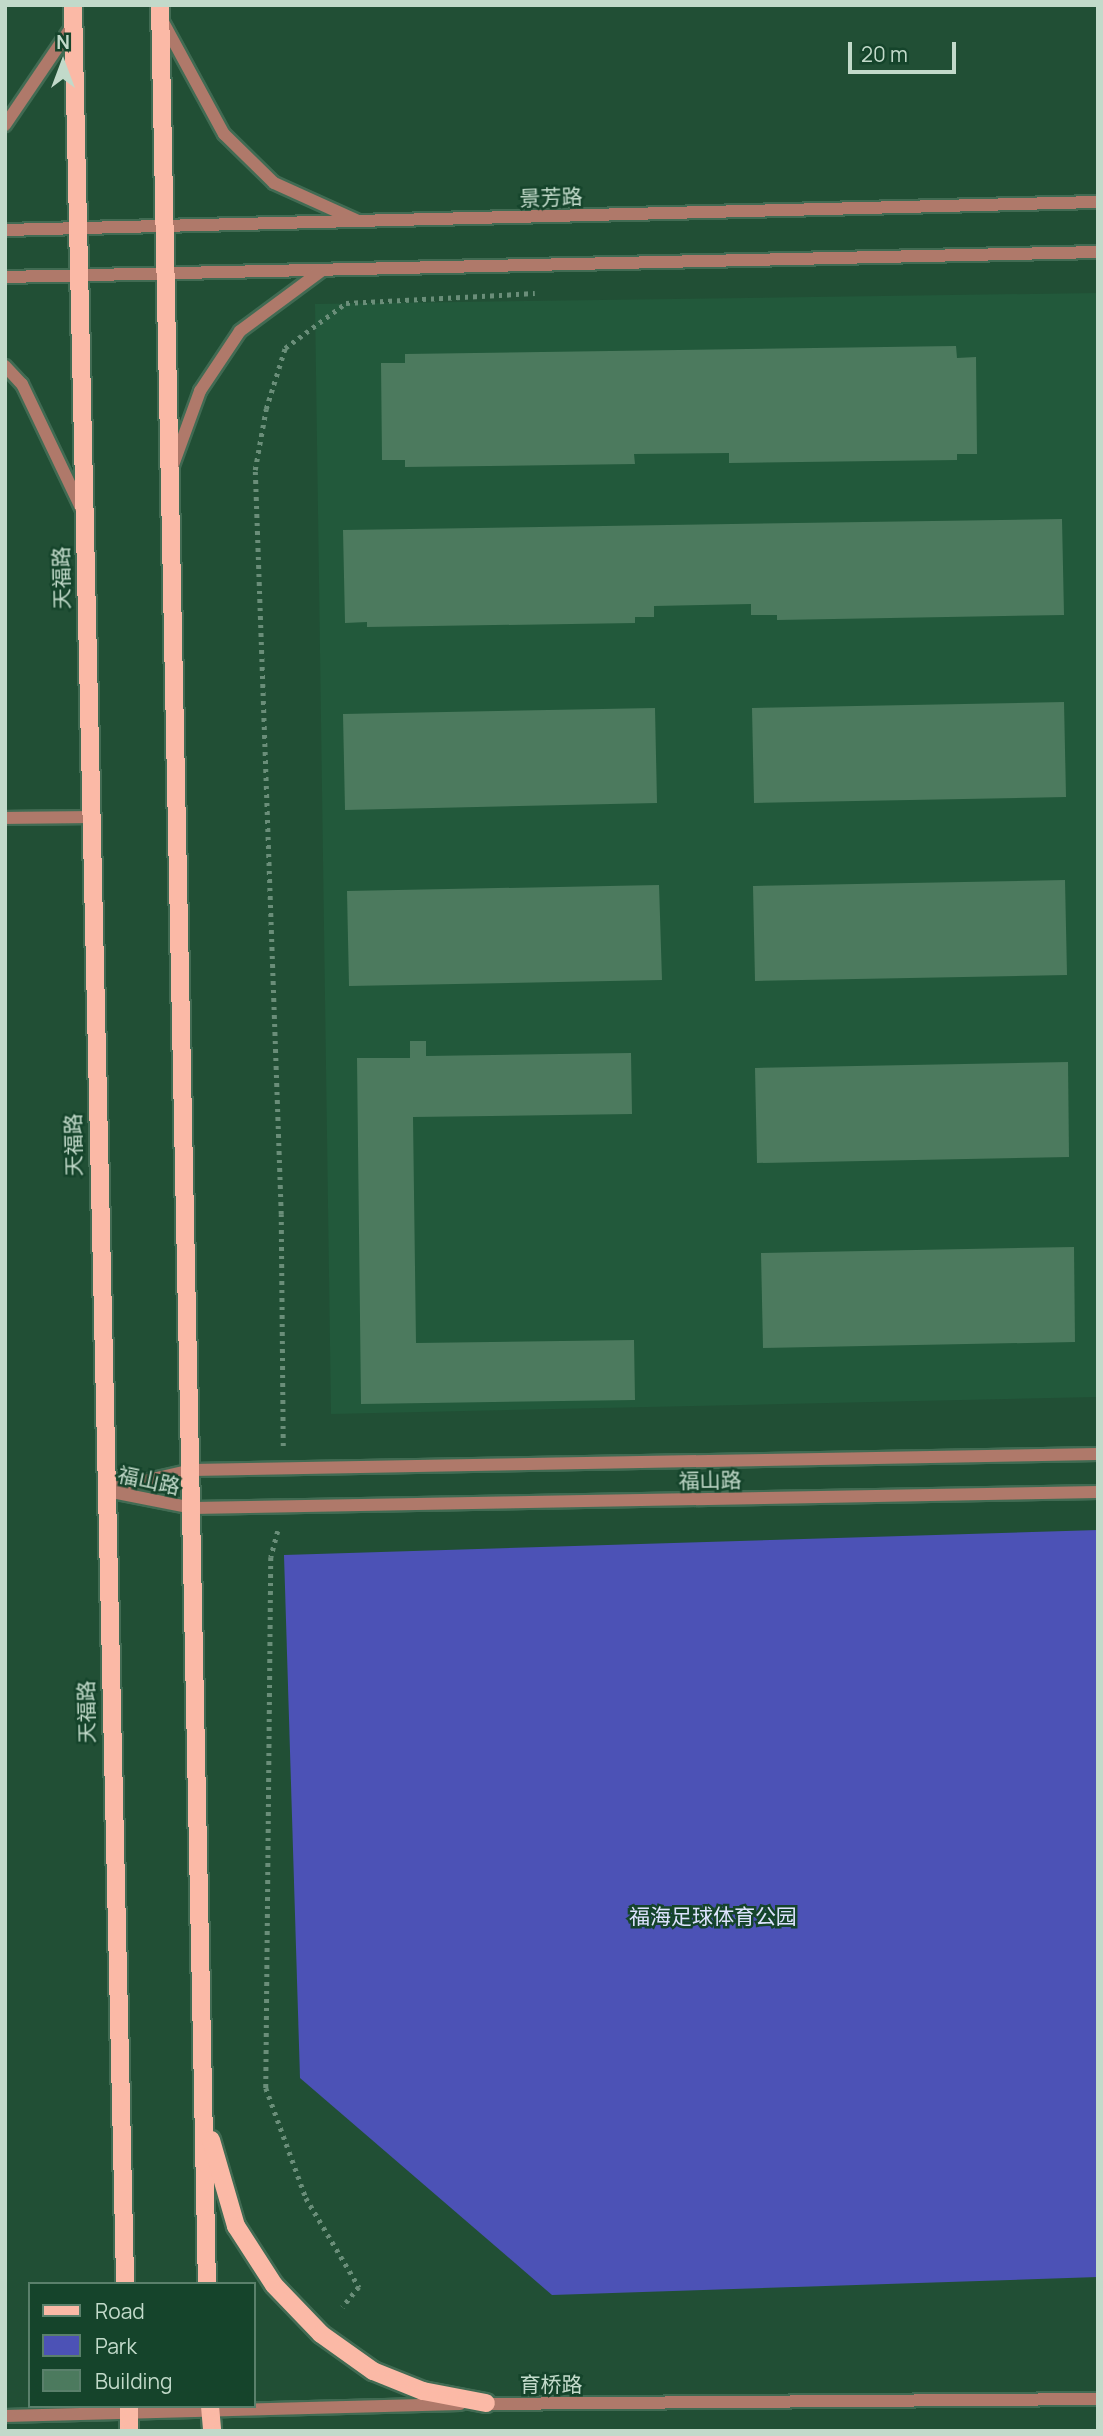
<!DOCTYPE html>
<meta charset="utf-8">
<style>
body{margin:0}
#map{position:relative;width:1103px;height:2436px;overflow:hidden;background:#214f35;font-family:Manrope,"Noto Sans SC",sans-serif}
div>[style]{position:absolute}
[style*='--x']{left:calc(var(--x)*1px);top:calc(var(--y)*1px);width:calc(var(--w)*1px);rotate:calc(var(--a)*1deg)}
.built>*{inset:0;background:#22593b}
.green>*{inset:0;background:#4c52b6}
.building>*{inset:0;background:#4c7a5e}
.path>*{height:4.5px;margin-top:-2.25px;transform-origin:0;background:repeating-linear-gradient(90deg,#6a8e79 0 3.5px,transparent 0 8.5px)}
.roads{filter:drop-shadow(2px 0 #416b53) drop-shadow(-2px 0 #416b53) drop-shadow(0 2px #416b53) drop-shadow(0 -2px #416b53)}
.minor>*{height:12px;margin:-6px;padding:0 6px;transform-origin:6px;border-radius:6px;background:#af796a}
.major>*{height:18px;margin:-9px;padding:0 9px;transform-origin:9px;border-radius:9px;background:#fbb9a6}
span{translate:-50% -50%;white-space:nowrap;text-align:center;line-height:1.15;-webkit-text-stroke:5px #15442b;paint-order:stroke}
.street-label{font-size:21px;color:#c2daca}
.park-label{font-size:21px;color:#dde3fe}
.frame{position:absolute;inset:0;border:7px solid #c2daca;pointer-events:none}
.legend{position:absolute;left:28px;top:2282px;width:228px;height:126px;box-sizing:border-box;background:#15442b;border:2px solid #5a806b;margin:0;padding:9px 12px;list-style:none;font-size:21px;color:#c2daca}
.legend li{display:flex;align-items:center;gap:14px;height:35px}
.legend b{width:35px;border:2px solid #5a806b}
.north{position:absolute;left:28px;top:28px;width:70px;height:70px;-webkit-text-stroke:5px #15442b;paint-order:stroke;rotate:0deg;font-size:19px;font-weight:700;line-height:28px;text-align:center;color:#c2daca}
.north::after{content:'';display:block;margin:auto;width:24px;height:32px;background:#c2daca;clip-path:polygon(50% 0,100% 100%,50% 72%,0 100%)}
.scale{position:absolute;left:848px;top:42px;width:108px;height:32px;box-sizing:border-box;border:4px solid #c2daca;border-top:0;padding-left:9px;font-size:21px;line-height:24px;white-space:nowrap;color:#c2daca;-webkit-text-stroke:5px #15442b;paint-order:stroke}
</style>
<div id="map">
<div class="built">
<div style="clip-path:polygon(1098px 293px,1098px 1397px,331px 1414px,315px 304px)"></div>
</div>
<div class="green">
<div style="clip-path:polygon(1098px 1530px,1098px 2277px,552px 2295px,300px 2078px,284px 1555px)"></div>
</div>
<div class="building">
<div style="clip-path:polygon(956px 346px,957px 358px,976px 357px,977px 454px,957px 454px,957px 460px,729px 463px,729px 453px,634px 454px,635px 464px,405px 467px,405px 460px,382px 460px,381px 363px,405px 363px,405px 354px)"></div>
<div style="clip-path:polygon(1062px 519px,1064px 615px,777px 620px,777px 615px,751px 615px,751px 604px,654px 606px,654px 617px,635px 617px,635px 623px,367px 627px,367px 622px,345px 623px,343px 530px)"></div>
<div style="clip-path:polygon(1064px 702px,1066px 797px,754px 803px,752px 708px)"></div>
<div style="clip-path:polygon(655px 708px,657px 803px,345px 810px,343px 714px)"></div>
<div style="clip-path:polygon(1065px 880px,1067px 975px,755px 981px,753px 886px)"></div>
<div style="clip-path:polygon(659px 885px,662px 980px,349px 986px,347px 891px)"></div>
<div style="clip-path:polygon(410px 1041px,426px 1041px,426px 1056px,631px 1053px,632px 1114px,413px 1117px,416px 1343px,634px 1340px,635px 1400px,361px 1404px,357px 1058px,410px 1058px)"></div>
<div style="clip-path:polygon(1068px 1062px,1069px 1157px,757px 1163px,755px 1068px)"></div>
<div style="clip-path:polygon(1074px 1247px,1075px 1342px,763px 1348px,761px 1253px)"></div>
</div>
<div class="path">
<div style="--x:283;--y:1446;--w:232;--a:-90.5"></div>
<div style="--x:281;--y:1214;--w:744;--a:-92"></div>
<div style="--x:255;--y:470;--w:62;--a:-79.8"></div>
<div style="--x:266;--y:409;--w:64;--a:-72.7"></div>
<div style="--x:285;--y:348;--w:76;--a:-36.4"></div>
<div style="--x:346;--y:303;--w:189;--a:-3"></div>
<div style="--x:278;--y:1531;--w:27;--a:105"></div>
<div style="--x:271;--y:1557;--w:531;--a:90.54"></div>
<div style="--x:266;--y:2088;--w:117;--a:70"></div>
<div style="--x:306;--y:2198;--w:104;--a:59.2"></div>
<div style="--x:359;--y:2287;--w:26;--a:129"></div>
</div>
<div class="roads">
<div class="minor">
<div style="--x:162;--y:20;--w:130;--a:61.5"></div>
<div style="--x:224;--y:134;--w:70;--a:44.4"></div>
<div style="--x:274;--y:183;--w:90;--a:24.3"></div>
<div style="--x:5;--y:125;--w:121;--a:-55.8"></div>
<div style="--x:5;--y:230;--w:1093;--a:-1.47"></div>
<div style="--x:5;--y:277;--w:1093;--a:-1.31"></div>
<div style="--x:5;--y:366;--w:25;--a:47"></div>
<div style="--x:22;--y:384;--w:140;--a:64.5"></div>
<div style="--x:172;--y:468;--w:82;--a:-70"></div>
<div style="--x:200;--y:391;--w:72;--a:-56.3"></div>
<div style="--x:240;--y:331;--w:101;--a:-36.5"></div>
<div style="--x:5;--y:818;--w:84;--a:-0.7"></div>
<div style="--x:104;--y:1490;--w:90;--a:-12.8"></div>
<div style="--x:192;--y:1470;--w:906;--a:-1.01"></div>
<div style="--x:107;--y:1491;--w:88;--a:11.2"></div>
<div style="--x:193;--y:1508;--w:905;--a:-1.01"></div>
<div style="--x:479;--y:2404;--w:619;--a:-0.46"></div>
<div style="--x:5;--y:2416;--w:455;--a:-1.5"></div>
</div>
<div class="major">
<div style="--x:73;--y:5;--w:2280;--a:88.69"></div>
<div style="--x:160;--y:5;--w:2279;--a:88.82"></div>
<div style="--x:211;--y:2140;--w:90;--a:73.8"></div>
<div style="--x:236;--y:2226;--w:70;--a:57.2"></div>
<div style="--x:274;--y:2285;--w:68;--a:46.2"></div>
<div style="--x:321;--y:2334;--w:64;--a:35.4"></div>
<div style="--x:373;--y:2371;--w:54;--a:21.8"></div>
<div style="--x:423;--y:2391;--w:64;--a:10.8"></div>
<div style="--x:210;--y:2406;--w:25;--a:85"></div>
<div style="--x:129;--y:2431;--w:25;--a:-90"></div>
</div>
</div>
<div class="street-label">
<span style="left:551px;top:197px;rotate:-2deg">景芳路</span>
<span style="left:61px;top:578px;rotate:-91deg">天福路</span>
<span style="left:73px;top:1145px;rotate:-91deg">天福路</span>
<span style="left:149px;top:1480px;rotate:12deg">福山路</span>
<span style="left:710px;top:1480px;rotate:-1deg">福山路</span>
<span style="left:86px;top:1712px;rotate:-91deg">天福路</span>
<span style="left:551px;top:2384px">育桥路</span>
</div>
<div class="park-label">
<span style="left:713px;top:1916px">福海足球体育公园</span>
</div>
<div class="frame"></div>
<ul class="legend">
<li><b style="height:9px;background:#fbb9a6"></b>Road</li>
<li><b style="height:19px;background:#4c52b6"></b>Park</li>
<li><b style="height:19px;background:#4c7a5e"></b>Building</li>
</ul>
<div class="north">N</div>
<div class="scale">20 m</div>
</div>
